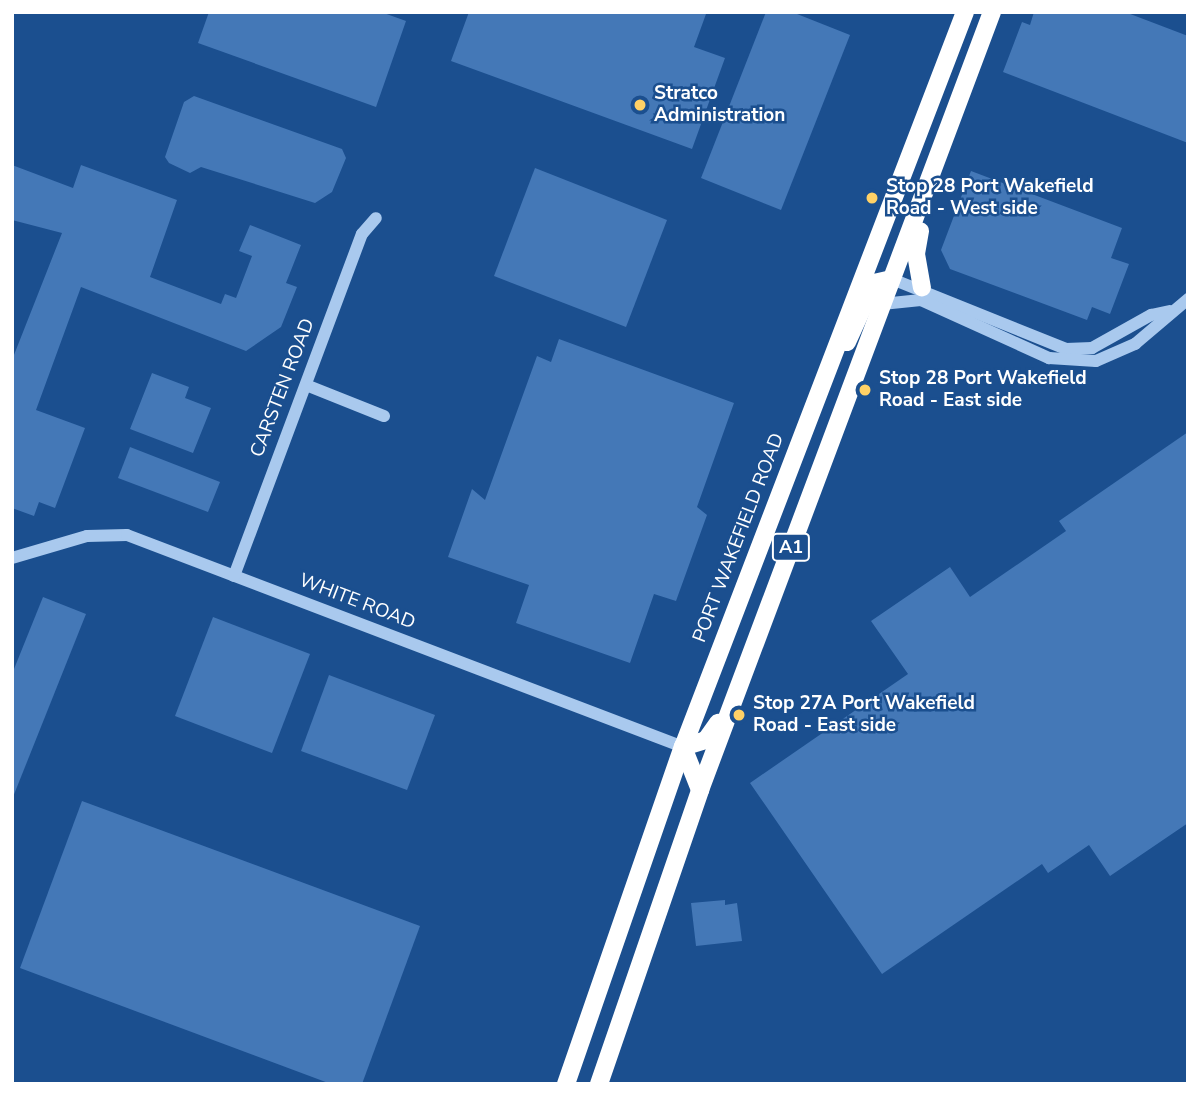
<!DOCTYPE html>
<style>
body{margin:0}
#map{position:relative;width:1200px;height:1096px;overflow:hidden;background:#1b4f8f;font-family:"Nunito Sans",sans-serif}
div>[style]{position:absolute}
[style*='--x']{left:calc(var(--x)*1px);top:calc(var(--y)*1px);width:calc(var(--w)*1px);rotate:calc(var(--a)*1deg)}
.building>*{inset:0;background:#4478b7}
.minor>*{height:12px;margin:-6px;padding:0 6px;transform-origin:6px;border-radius:6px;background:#a9c9ee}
.highway>*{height:18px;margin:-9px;padding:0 9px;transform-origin:9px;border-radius:9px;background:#fff}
.dots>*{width:19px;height:19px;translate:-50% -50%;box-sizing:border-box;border:4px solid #1b4f8f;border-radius:50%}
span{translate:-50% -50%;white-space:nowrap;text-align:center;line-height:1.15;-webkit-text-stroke:5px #1b4f8f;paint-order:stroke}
.shield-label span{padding:2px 5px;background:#1b4f8f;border:2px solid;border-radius:5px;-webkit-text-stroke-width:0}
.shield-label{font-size:18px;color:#fff;font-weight:700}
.poi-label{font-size:19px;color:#fff;font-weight:700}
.left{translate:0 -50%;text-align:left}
.street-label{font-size:19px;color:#fff}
.frame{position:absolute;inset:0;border:14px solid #fff;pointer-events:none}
</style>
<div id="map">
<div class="building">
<div style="clip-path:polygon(209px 12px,381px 12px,406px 21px,376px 107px,198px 43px)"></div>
<div style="clip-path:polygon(469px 12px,706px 14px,694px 47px,725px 58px,692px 149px,451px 61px)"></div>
<div style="clip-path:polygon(766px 12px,792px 12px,850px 35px,781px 210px,701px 178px)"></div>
<div style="clip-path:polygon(1034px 12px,1125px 12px,1188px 36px,1188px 143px,1003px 72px,1022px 22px,1030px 25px)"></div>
<div style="clip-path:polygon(194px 96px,342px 149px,346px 158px,332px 192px,315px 203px,201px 167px,190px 173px,169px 163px,165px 157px,184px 102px)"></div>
<div style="clip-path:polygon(12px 165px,73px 188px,81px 165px,177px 200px,150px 277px,221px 304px,225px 294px,236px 298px,252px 256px,239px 251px,250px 225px,301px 245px,286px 283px,297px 287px,281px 327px,246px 351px,81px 287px,36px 410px,85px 428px,55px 508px,39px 502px,34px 516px,12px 508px,12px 360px,62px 233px,12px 220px)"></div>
<div style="clip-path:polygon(535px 168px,667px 220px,626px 327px,494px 276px)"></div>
<div style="clip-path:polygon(971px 171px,1122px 228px,1111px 258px,1129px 264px,1110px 314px,1092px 307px,1087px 320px,950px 269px,941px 250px)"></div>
<div style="clip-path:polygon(559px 339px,734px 403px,697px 507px,707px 515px,676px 601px,654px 594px,630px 663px,516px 623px,529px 585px,448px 557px,472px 489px,485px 500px,537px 356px,551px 362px)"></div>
<div style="clip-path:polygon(152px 373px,189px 387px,185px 398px,211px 408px,193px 453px,130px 429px)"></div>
<div style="clip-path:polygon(1188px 432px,1188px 823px,1110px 876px,1089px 845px,1048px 873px,1042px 864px,882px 974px,750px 783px,908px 674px,871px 621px,950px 567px,970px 597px,1066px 531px,1059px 521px)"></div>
<div style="clip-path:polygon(130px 447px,220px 482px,208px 512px,118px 478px)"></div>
<div style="clip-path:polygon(43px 597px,86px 614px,13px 797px,12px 674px)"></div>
<div style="clip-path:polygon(213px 617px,310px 654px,272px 753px,175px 716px)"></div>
<div style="clip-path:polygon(329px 675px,435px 715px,407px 790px,301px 751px)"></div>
<div style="clip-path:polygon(82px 801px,420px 926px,362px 1084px,331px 1084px,20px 968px)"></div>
<div style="clip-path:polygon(725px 900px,725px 905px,737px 903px,742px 941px,696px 946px,691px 903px)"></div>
</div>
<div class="minor">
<div style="--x:892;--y:279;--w:188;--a:21.9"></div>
<div style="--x:1066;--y:349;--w:26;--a:-2"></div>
<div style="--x:1092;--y:348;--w:68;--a:-29.2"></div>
<div style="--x:1151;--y:315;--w:19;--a:-12"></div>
<div style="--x:882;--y:304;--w:39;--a:-6"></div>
<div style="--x:921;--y:300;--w:141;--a:24.4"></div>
<div style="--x:1049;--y:358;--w:47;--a:3.7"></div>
<div style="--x:1096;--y:361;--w:43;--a:-23.6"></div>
<div style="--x:1135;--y:344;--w:70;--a:-40.3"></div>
<div style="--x:306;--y:385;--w:84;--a:21.7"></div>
<div style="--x:12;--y:558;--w:78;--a:-16.3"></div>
<div style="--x:87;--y:536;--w:40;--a:-1.4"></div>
<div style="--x:127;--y:535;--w:595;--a:20.87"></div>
<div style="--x:234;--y:576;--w:365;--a:-69.5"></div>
<div style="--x:362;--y:234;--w:21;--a:-49"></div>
</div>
<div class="highway">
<div style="--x:920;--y:231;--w:23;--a:100"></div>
<div style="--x:916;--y:254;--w:34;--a:80"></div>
<div style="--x:847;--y:342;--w:65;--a:-65.4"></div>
<div style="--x:874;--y:283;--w:18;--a:-13"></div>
<div style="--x:683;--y:747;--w:24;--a:-17"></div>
<div style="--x:706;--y:740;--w:21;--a:-55"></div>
<div style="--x:683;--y:747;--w:46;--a:68.4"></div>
<div style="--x:566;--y:1084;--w:357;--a:-70.9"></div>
<div style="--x:683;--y:747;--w:787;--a:-69.01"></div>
<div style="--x:599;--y:1084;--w:311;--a:-71"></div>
<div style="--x:700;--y:790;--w:831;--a:-69.43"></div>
</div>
<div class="dots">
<div style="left:640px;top:105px;background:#ffd166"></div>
<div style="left:872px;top:198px;background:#ffd166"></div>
<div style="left:865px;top:390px;background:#ffd166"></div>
<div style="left:739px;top:715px;background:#ffd166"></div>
</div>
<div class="shield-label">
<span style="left:791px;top:547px">A1</span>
</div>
<div class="poi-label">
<span class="left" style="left:654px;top:105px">Stratco<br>Administration</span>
<span class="left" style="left:886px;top:198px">Stop 28 Port Wakefield<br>Road - West side</span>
<span class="left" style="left:879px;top:390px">Stop 28 Port Wakefield<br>Road - East side</span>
<span class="left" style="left:753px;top:715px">Stop 27A Port Wakefield<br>Road - East side</span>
</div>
<div class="street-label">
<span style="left:283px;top:388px;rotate:-69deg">CARSTEN ROAD</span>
<span style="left:739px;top:538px;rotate:-69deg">PORT WAKEFIELD ROAD</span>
<span style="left:357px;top:602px;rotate:21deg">WHITE ROAD</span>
</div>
<div class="frame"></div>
</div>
